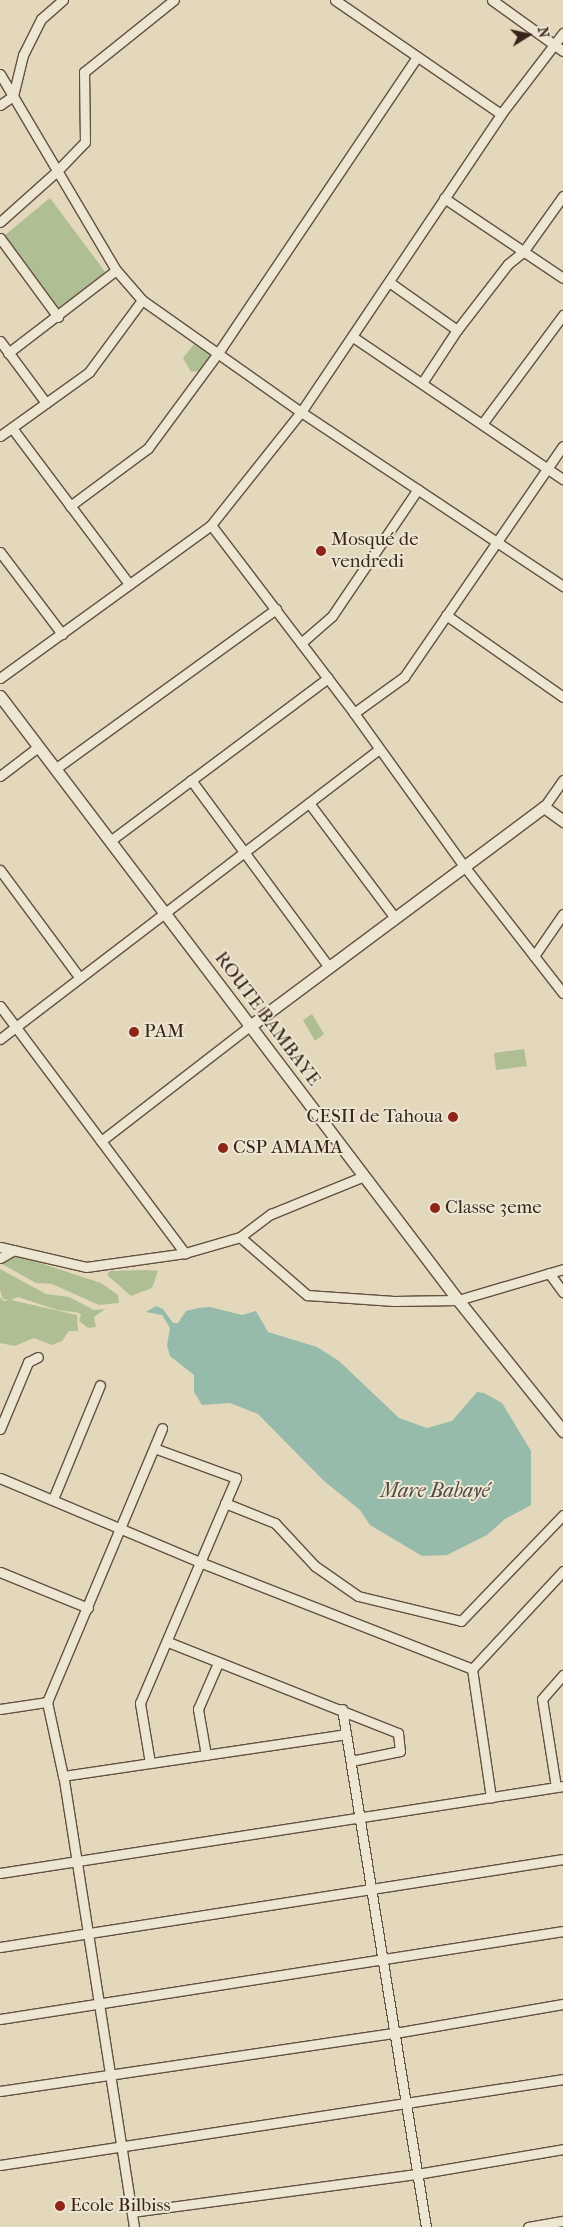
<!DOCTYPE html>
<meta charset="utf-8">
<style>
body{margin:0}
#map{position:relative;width:563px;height:2227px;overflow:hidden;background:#e3d8bb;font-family:"IM FELL French Canon",serif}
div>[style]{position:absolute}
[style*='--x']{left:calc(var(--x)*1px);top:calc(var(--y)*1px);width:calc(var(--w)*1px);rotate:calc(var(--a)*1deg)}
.green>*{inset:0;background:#afbf93}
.water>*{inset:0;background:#96bbaa}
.roads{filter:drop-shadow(1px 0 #645042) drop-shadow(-1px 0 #645042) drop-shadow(0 1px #645042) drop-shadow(0 -1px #645042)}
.street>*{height:9px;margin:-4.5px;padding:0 4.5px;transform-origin:4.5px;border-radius:4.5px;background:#ede6d3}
.secondary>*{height:11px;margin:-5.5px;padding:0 5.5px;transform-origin:5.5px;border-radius:5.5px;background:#ede6d3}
.dots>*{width:14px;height:14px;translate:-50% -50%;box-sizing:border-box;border:2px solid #ede6d3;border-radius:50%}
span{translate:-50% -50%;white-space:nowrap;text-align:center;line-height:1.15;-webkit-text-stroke:4px #ede6d3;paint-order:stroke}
.poi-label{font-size:19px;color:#3a231a}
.left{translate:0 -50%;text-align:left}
.right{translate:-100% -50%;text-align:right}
.street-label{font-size:19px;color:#3a231a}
.water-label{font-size:20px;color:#51493e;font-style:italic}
.north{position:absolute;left:503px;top:10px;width:50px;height:50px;-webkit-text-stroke:4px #ede6d3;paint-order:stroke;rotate:80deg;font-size:14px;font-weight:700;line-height:20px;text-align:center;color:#3a231a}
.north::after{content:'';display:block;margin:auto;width:18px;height:22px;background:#3a231a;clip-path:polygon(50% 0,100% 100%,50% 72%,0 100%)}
</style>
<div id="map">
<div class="green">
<div style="clip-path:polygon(50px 198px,106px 273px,57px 309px,4px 236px)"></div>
<div style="clip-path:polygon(194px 344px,211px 354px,206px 370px,191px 372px,183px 358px)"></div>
<div style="clip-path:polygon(312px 1014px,324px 1034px,315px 1041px,303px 1020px)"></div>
<div style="clip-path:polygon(524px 1049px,527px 1066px,496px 1070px,494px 1053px)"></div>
<div style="clip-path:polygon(0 1250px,101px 1283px,118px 1295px,119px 1303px,99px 1305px,52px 1284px,36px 1283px,0 1263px)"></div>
<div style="clip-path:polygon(0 1269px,46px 1294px,69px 1297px,94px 1310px,105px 1309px,94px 1317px,96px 1327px,88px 1328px,79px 1321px,81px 1314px,75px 1312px,57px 1310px,18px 1297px,11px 1300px,77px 1315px,78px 1331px,69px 1331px,62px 1341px,52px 1345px,34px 1338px,15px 1346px,0 1343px,0 1297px,3px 1301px,10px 1300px,3px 1299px,0 1290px)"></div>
<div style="clip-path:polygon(110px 1271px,146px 1270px,158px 1271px,152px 1288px,131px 1296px,107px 1275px)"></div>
</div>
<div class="water">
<div style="clip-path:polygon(156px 1306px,163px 1309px,173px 1323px,178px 1323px,186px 1311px,198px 1308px,210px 1307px,242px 1315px,256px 1311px,268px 1332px,317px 1347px,339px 1361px,399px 1418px,427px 1428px,452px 1421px,477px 1392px,484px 1393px,502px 1403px,531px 1451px,531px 1505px,505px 1519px,487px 1535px,447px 1555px,422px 1556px,370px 1525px,360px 1510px,324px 1481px,258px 1414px,230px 1403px,202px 1405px,194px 1392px,194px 1375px,170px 1356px,167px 1345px,170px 1328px,162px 1315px,146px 1312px)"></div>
</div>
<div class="roads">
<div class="street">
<div style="--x:335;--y:0;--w:201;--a:34.5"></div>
<div style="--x:492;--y:0;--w:87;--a:35.7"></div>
<div style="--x:0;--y:74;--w:228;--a:59.4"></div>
<div style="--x:116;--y:270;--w:40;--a:49"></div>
<div style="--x:142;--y:300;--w:194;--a:35.2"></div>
<div style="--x:301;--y:412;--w:315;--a:33.6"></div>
<div style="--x:0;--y:105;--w:16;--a:-35"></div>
<div style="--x:13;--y:96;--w:42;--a:-76.3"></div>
<div style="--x:23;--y:55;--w:40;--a:-63.4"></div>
<div style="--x:41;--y:19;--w:29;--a:-41"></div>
<div style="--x:444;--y:198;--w:143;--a:33.9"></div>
<div style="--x:0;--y:222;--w:76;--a:-41.8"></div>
<div style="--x:57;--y:171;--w:40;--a:-46"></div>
<div style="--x:85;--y:142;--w:70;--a:-90.8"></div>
<div style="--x:84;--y:72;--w:115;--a:-38.7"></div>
<div style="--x:0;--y:238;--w:98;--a:53.7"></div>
<div style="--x:389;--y:282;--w:83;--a:35.2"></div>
<div style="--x:353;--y:337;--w:254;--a:34.1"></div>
<div style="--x:0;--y:341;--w:77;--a:53.4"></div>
<div style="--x:8;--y:353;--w:136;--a:-37.5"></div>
<div style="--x:422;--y:383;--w:64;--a:-56.6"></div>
<div style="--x:457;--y:330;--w:83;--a:-52.3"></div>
<div style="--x:508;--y:264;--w:19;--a:-39"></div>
<div style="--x:523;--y:252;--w:69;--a:-54.5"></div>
<div style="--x:482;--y:424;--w:136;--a:-53.4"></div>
<div style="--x:12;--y:428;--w:195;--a:53.1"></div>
<div style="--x:0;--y:436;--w:110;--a:-35.7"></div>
<div style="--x:89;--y:372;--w:89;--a:-53.6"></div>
<div style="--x:70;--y:506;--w:97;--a:-36.6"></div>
<div style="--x:148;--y:448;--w:118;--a:-53.6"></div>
<div style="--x:218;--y:353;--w:357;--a:-56.1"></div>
<div style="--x:211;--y:525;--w:236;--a:52.7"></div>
<div style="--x:354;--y:713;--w:188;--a:54.3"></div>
<div style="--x:464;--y:866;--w:161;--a:52.1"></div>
<div style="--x:0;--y:552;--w:103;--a:52.9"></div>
<div style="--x:446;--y:615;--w:143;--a:35"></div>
<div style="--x:301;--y:643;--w:41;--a:-41.1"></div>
<div style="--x:332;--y:616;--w:153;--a:-55.9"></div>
<div style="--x:0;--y:678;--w:261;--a:-35.9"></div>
<div style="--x:211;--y:525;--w:144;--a:-51.5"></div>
<div style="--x:301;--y:412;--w:359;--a:-56.1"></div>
<div style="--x:501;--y:114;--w:102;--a:-52.6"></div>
<div style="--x:354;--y:713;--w:62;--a:-35.8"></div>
<div style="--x:404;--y:677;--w:280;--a:-55.5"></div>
<div style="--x:55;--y:769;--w:273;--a:-35.9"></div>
<div style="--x:0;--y:776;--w:48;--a:-37.3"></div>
<div style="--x:191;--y:780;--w:232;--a:53.6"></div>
<div style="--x:309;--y:803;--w:144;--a:53.2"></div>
<div style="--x:544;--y:807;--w:33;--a:-55"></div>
<div style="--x:110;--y:841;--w:272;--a:-36.8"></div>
<div style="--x:0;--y:870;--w:134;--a:53.5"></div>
<div style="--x:534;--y:956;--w:51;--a:-55.4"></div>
<div style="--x:0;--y:1006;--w:309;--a:53.2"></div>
<div style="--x:0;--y:1039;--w:477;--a:-37.4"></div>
<div style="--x:101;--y:1141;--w:188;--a:-37.7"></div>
<div style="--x:240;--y:1237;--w:89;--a:40.9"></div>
<div style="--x:307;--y:1295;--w:87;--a:3.9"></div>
<div style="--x:394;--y:1301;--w:64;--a:-0.9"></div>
<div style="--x:458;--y:1300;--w:109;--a:-16.4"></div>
<div style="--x:0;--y:1247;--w:88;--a:13.1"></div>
<div style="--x:86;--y:1267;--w:100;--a:-8"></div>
<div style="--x:185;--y:1253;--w:57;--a:-16.2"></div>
<div style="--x:240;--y:1237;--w:39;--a:-37"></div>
<div style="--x:271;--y:1214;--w:100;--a:-22.2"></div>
<div style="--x:0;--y:1258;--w:16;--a:-30"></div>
<div style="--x:549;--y:1273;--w:24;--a:54"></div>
<div style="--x:0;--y:1429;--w:73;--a:-67.3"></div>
<div style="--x:28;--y:1362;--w:11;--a:-27"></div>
<div style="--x:0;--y:1478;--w:219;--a:22.8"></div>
<div style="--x:202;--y:1563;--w:290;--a:21.4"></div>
<div style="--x:472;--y:1669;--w:134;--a:-47.1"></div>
<div style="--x:53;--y:1499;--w:123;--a:-67.6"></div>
<div style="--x:225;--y:1503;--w:54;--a:21.8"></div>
<div style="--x:275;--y:1523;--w:59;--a:47.1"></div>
<div style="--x:315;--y:1566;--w:52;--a:34.9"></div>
<div style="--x:358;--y:1596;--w:106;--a:13.6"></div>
<div style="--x:461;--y:1621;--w:147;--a:-46.1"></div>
<div style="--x:0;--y:1572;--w:95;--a:22.2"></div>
<div style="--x:168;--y:1642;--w:247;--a:21.6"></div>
<div style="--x:398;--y:1733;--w:18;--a:84"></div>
<div style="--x:400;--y:1751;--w:50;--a:168.5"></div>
<div style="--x:472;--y:1669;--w:130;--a:81.6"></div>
<div style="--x:0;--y:1709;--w:48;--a:-8.5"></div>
<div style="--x:342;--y:1709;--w:525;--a:80.79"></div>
<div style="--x:206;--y:1755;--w:47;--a:-99.9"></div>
<div style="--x:198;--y:1709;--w:50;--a:-66.5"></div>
<div style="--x:150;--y:1763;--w:61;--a:-99.5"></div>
<div style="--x:140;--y:1703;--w:245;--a:-66.9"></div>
<div style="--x:236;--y:1478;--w:87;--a:-159.9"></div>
<div style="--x:63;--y:1776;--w:286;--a:-8.4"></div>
<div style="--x:556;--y:1787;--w:89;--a:-99"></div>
<div style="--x:542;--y:1699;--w:32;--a:-49"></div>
<div style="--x:0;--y:1873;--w:570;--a:-8.78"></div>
<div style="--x:0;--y:1947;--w:570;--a:-8.88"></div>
<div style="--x:0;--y:2019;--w:570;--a:-8.88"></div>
<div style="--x:0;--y:2091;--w:399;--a:-8.4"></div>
<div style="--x:395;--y:2033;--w:170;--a:-9.8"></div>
<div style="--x:0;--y:2165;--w:570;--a:-8.68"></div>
<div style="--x:132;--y:2212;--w:288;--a:-7.6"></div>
<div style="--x:417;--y:2174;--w:148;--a:-9.7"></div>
<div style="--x:134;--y:2227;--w:457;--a:-98.9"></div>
<div style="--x:63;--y:1776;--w:76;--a:-102.2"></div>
<div style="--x:47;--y:1702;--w:297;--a:-67.2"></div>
<div style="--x:528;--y:2227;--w:36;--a:-10"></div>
</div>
<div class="secondary">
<div style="--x:0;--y:696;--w:758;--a:52.83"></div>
<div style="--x:458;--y:1300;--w:168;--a:51.3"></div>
<div style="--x:250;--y:1026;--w:367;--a:-36.7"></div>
<div style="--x:544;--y:807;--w:24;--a:36"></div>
</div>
</div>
<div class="dots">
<div style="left:321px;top:551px;background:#8f2418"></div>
<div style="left:134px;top:1032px;background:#8f2418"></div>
<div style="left:453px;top:1117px;background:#8f2418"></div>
<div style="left:223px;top:1148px;background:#8f2418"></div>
<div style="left:435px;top:1208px;background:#8f2418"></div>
<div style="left:60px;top:2206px;background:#8f2418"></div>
</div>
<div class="poi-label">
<span class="left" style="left:331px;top:551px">Mosqué de<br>vendredi</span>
<span class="left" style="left:144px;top:1032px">PAM</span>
<span class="right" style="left:443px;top:1117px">CESII de Tahoua</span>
<span class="left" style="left:233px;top:1148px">CSP AMAMA</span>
<span class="left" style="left:445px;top:1208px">Classe 3eme</span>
<span class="left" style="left:70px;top:2206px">Ecole Bilbiss</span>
</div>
<div class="street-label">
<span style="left:267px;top:1019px;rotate:53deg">ROUTE BAMBAYE</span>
</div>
<div class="water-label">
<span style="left:435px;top:1490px">Mare Babayé</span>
</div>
<div class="north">N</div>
</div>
